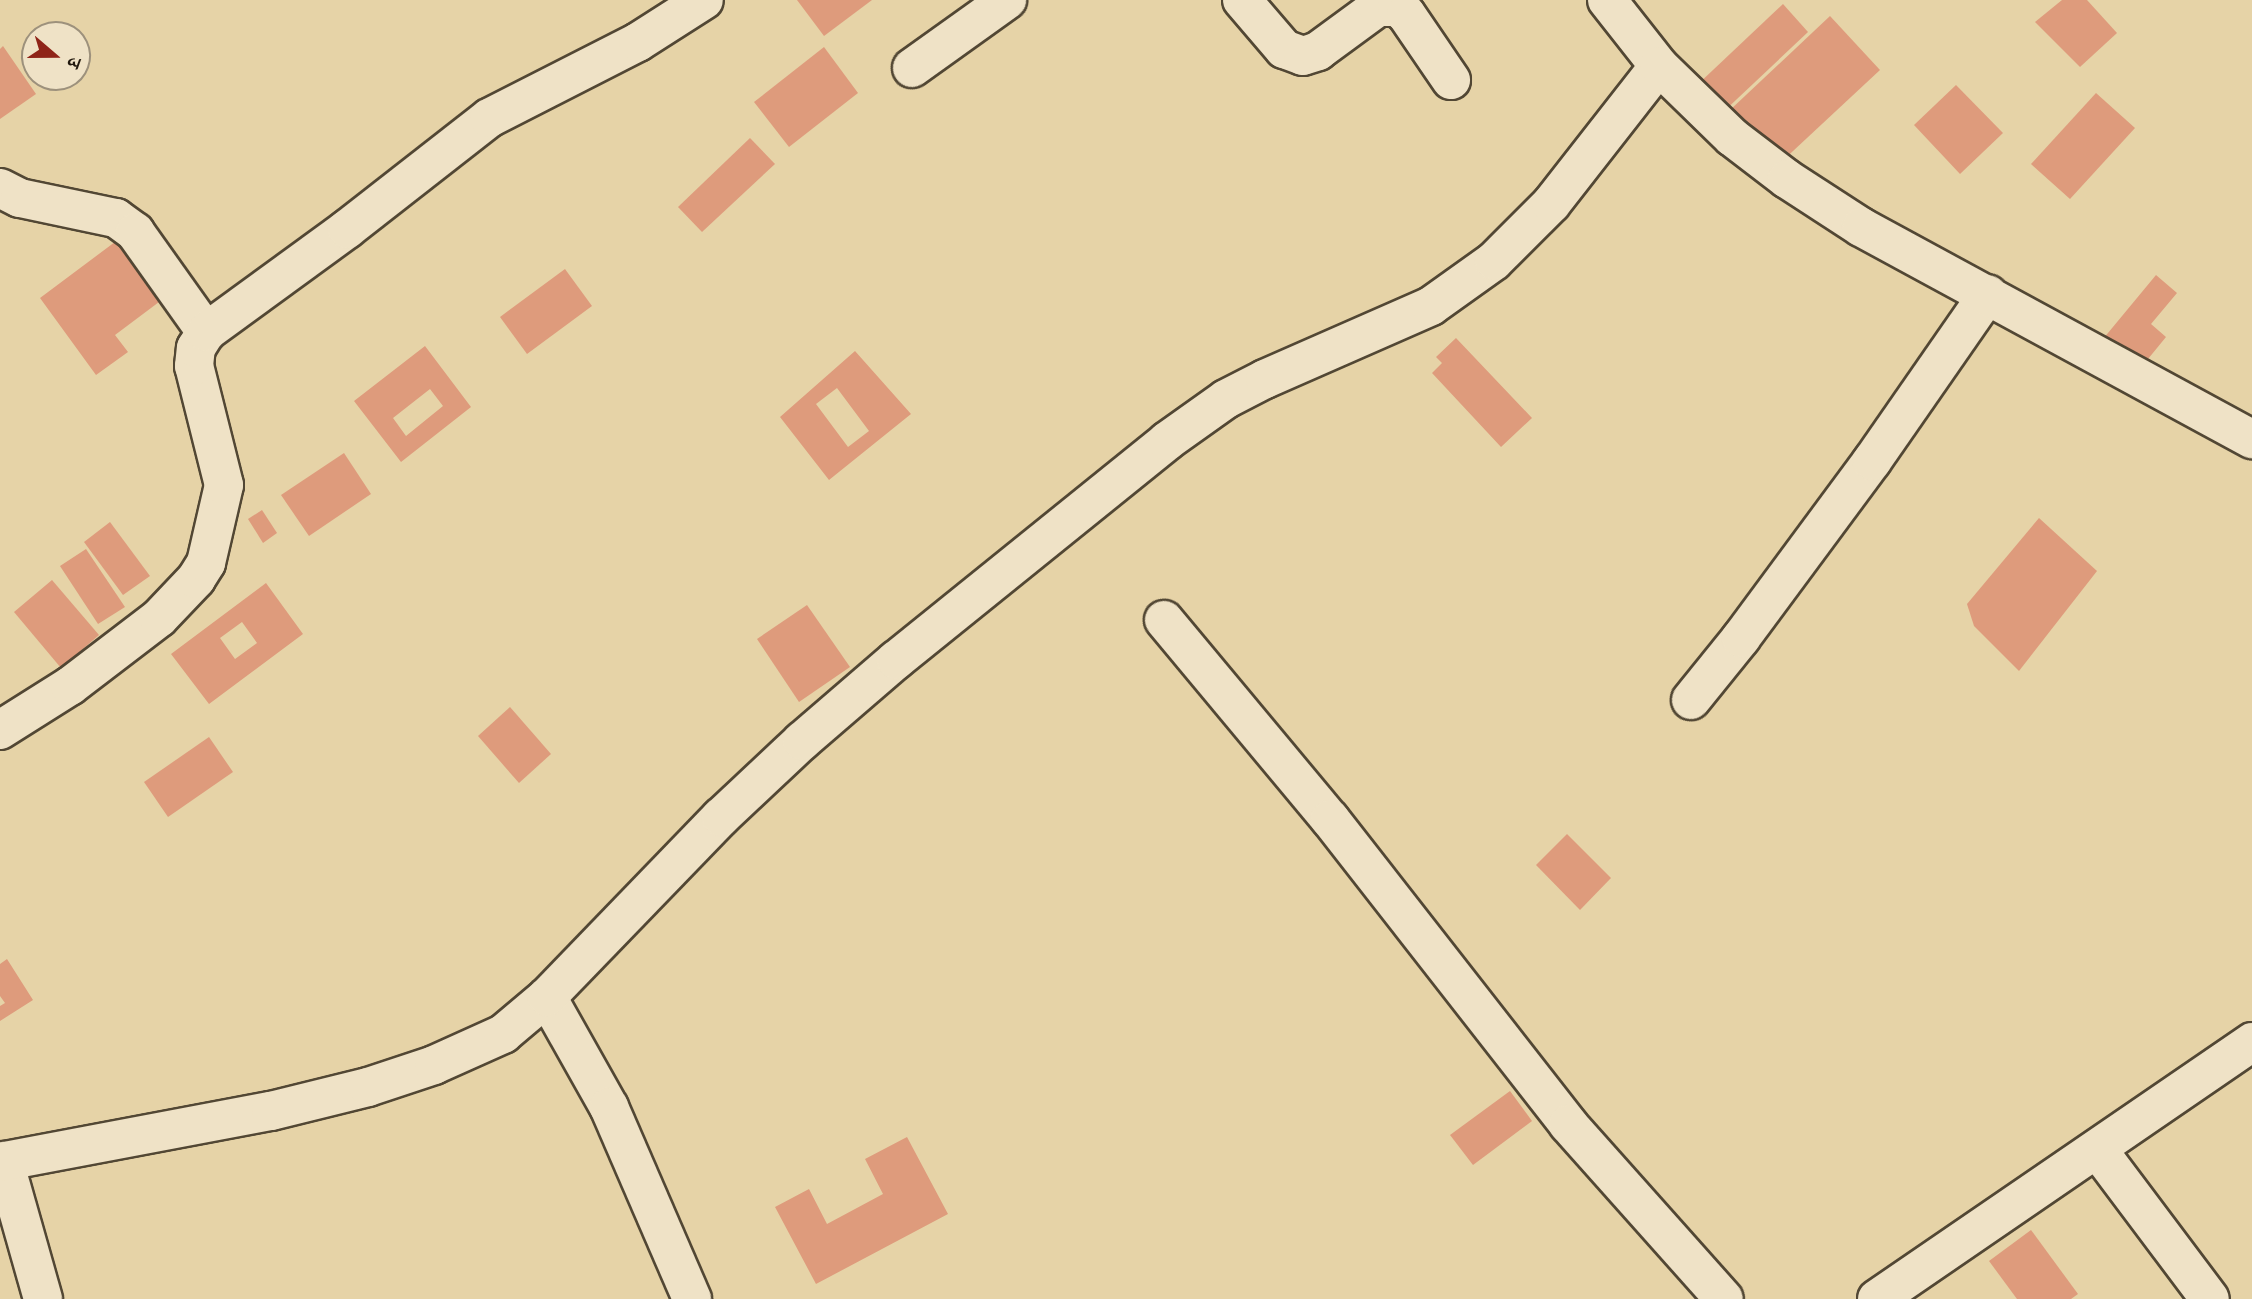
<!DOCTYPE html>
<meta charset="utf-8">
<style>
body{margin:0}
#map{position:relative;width:2252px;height:1299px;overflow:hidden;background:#e6d3a7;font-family:Alegreya,"Noto Serif Devanagari",serif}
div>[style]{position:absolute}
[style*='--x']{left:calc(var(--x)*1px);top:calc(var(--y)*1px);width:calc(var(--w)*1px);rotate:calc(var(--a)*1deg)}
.building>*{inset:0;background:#de9b7c}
.roads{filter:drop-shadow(2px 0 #524734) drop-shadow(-2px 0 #524734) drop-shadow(0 2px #524734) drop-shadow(0 -2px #524734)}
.minor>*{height:38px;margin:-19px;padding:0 19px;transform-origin:19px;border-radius:19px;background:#efe2c6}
.tertiary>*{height:38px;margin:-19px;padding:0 19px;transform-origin:19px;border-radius:19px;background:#efe2c6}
span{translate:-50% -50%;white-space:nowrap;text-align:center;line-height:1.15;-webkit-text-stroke:5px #efe2c6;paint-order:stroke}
.north{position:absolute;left:21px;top:21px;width:70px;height:70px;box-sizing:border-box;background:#efe2c6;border:2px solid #9d917c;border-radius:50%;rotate:110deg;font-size:19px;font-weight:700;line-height:28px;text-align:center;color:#21180d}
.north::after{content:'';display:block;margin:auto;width:24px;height:32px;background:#8f2418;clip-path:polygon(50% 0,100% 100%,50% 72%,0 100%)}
</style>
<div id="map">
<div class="building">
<div style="clip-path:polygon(797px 0,872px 0,824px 36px)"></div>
<div style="clip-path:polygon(2062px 0,2087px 0,2117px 33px,2080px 67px,2035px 22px)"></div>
<div style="clip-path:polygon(1783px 4px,1808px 32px,1720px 115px,1695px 87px)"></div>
<div style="clip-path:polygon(1830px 16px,1880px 70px,1778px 165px,1729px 111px)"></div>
<div style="clip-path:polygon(3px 46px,36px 94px,0 119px,0 49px)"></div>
<div style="clip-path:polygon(824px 47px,858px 93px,789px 147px,754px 102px)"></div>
<div style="clip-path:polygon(1956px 85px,2003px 133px,1960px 174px,1914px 125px)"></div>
<div style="clip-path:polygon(2096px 93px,2135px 128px,2070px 199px,2031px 164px)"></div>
<div style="clip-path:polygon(750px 138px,775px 164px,702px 232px,678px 207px)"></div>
<div style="clip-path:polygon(127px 233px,171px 293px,115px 335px,128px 352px,96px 375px,40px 298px)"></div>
<div style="clip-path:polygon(565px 269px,592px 306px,527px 354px,500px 317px)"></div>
<div style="clip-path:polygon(2156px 275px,2177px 293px,2151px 324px,2166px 337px,2139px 370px,2103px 339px)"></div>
<div style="clip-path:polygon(1456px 338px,1532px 418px,1501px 447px,1432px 373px,1442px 363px,1436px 357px)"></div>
<div style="clip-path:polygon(evenodd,425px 346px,471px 407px,401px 462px,354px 401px,425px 346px,430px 389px,443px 406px,406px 436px,393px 418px,430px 389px)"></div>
<div style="clip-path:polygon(evenodd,855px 351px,911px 414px,829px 480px,780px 417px,855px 351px,837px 388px,869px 431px,848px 447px,816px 404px,837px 388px)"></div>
<div style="clip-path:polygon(344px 453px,371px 494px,309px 536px,281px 495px)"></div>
<div style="clip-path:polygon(262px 510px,277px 533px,263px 543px,248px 519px)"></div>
<div style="clip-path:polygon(2039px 518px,2097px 571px,2019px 671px,1974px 626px,1967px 604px)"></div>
<div style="clip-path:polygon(110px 522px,150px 576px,123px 595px,84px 542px)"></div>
<div style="clip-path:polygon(86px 549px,125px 607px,98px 624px,60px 566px)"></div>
<div style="clip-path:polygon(52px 580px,99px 635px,61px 668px,14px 612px)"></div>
<div style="clip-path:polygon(evenodd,266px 583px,303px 634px,209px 704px,171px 654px,266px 583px,242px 622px,257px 643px,235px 659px,220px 638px,242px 622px)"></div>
<div style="clip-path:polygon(807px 605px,850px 667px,799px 702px,757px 639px)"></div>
<div style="clip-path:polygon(510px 707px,551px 754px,519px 783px,478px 736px)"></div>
<div style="clip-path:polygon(209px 737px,233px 772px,168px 817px,144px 782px)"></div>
<div style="clip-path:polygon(1567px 834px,1611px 878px,1580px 910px,1536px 865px)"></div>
<div style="clip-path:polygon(7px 959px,33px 1000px,0 1021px,0 1006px,5px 1003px,0 996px,0 964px)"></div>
<div style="clip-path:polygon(1510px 1091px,1532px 1121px,1473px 1165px,1450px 1135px)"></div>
<div style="clip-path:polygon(907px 1137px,948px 1214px,816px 1284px,775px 1207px,809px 1189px,827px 1224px,883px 1194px,865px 1159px)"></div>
<div style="clip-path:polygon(2031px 1230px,2078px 1294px,2071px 1299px,2017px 1299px,1989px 1261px)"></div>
</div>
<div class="roads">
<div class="minor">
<div style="--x:1242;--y:0;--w:65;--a:49.4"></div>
<div style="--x:1284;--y:49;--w:20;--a:20"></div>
<div style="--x:1303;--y:56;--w:16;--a:-18"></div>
<div style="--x:1318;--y:51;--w:74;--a:-36.3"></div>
<div style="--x:1378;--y:7;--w:19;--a:0"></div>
<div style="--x:1397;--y:7;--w:11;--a:38"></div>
<div style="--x:1406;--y:14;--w:80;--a:55.7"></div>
<div style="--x:912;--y:68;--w:117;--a:-35.6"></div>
<div style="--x:0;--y:188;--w:22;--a:27"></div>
<div style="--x:20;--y:198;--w:98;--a:11.8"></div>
<div style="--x:116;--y:218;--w:24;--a:36"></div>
<div style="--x:135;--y:232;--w:123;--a:54.6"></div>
<div style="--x:1164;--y:620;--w:259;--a:50.2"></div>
<div style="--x:1330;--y:819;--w:387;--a:52"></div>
<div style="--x:1568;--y:1124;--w:234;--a:48.3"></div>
<div style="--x:1691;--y:700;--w:80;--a:-51.1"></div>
<div style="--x:1741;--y:638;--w:220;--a:-53.5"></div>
<div style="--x:1872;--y:461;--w:203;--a:-55.2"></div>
<div style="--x:0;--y:730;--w:83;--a:-32.2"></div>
<div style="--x:70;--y:686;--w:112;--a:-37.4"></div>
<div style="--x:159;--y:618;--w:54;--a:-46.5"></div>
<div style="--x:196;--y:579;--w:19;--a:-58"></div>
<div style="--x:206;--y:563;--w:80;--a:-77"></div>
<div style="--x:224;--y:485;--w:123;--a:-104.1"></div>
<div style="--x:194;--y:366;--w:18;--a:-84"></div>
<div style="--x:196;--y:348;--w:19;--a:-58"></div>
<div style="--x:206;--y:332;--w:175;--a:-36.1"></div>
<div style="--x:347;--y:229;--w:180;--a:-38"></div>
<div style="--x:489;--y:118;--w:167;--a:-27"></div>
<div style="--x:638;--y:42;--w:78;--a:-32.5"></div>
<div style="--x:547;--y:997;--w:126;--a:60.6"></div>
<div style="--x:609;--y:1107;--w:209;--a:66.6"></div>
<div style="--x:2098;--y:1150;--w:186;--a:53.1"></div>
<div style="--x:4;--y:1161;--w:143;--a:74.2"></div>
<div style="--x:0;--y:1162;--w:276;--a:-10.7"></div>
<div style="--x:271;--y:1111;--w:100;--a:-13.9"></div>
<div style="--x:368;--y:1087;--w:70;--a:-18.4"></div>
<div style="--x:434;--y:1065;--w:76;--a:-24.2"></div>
<div style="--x:503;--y:1034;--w:57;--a:-40.1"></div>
<div style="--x:547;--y:997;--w:250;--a:-46"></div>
<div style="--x:721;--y:817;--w:111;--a:-43.2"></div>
<div style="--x:802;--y:741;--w:124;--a:-40.8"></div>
<div style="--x:896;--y:660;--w:348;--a:-38.9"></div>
<div style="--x:1167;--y:441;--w:72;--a:-35.4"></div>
<div style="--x:1226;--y:399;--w:44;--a:-27.1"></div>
<div style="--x:1265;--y:379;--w:181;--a:-23.7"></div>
<div style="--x:1431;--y:306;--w:77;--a:-35.5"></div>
<div style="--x:1494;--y:261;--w:81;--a:-45"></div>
<div style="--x:1551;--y:204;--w:175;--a:-52"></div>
<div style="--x:1877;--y:1299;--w:455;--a:-34.4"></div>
</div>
<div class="tertiary">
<div style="--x:1607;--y:0;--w:84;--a:51.8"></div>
<div style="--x:1659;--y:66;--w:102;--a:44.2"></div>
<div style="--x:1732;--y:137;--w:69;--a:37.4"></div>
<div style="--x:1787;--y:179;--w:88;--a:33"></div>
<div style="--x:1861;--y:227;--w:445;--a:28.5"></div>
</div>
</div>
<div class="north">उ</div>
</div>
